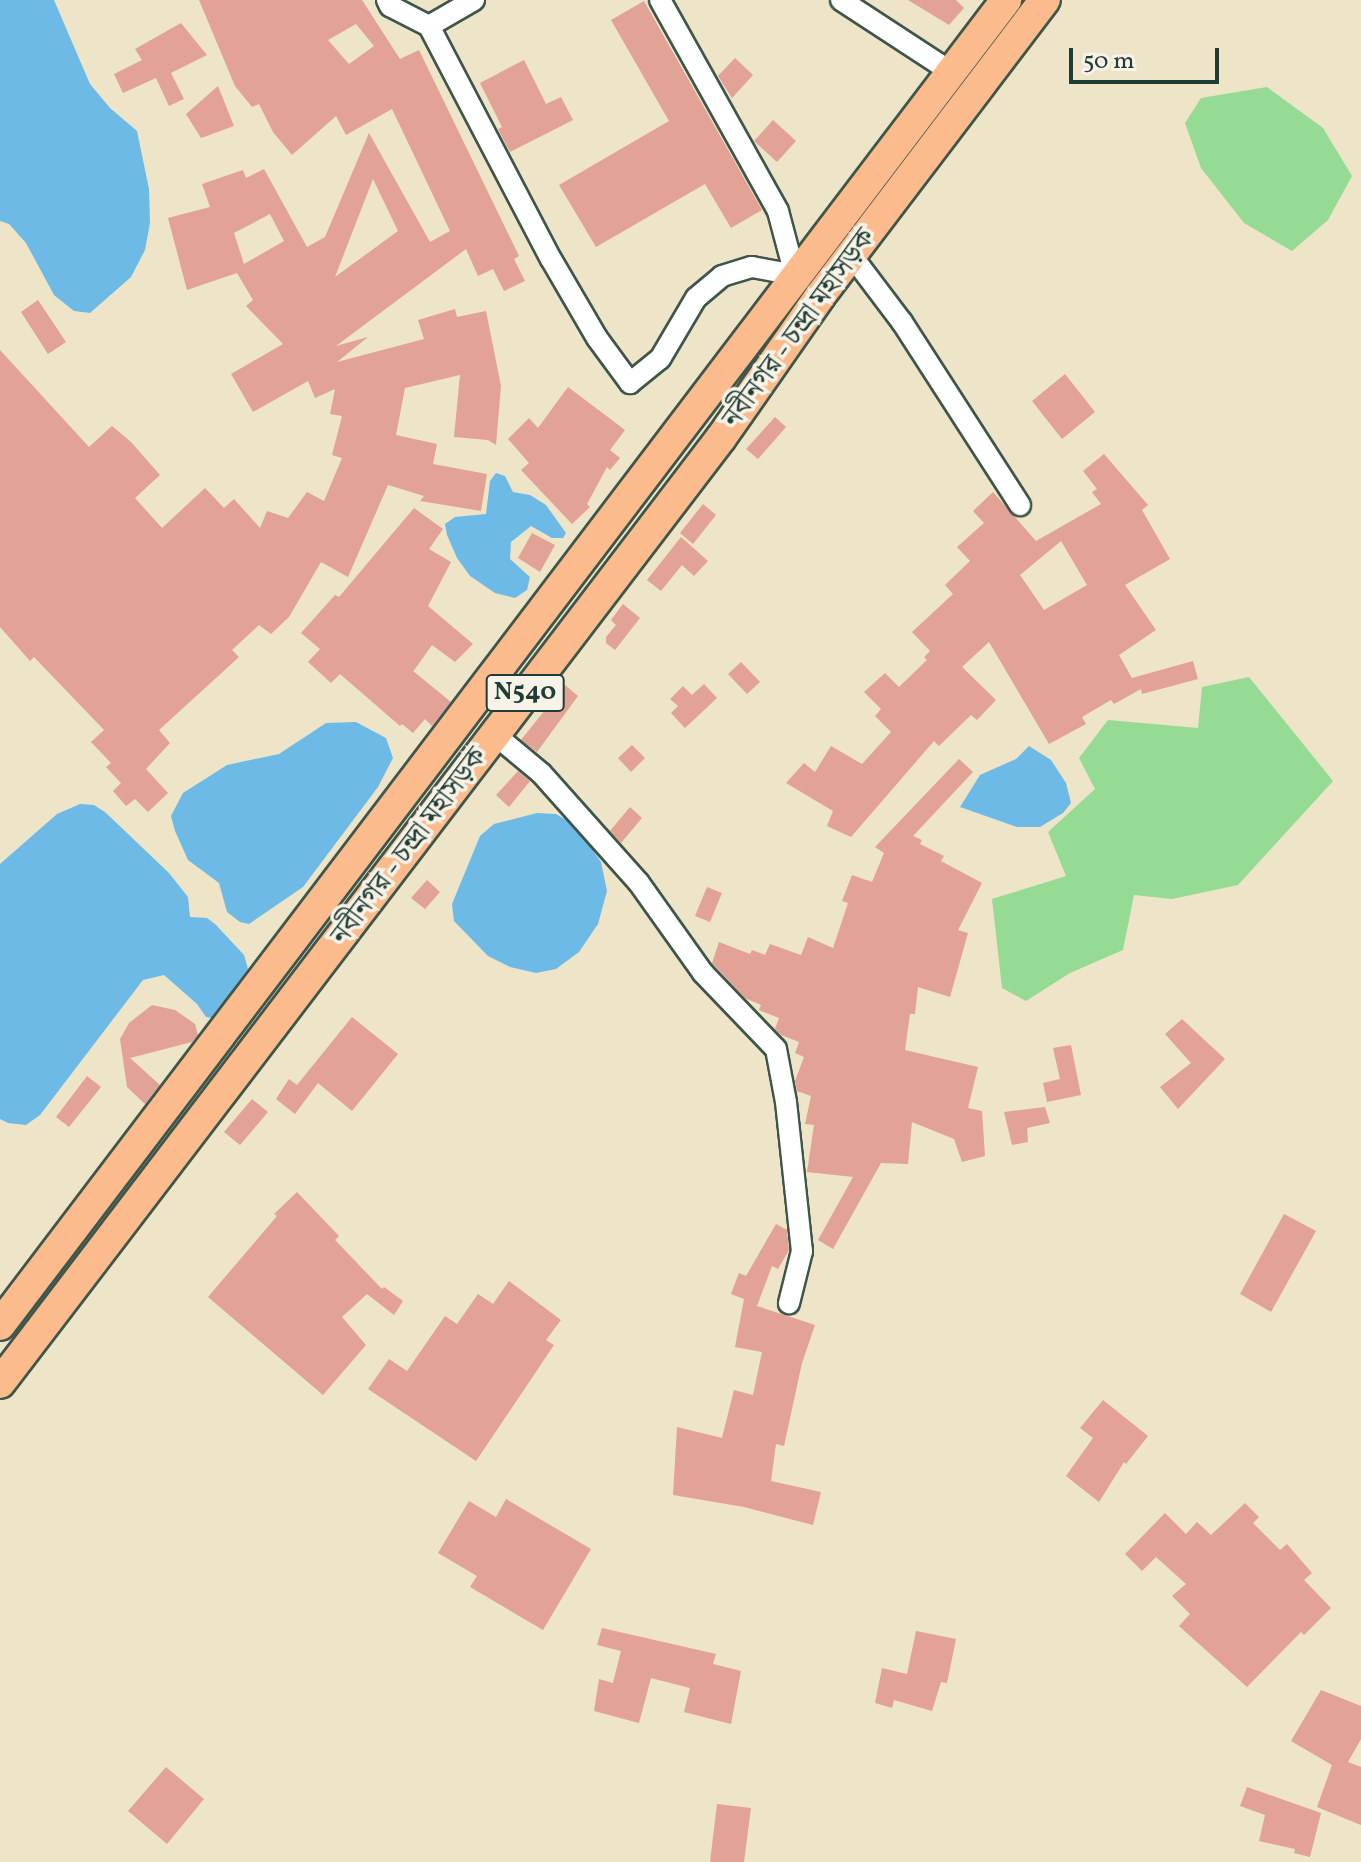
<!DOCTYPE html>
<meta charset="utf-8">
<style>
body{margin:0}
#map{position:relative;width:1361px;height:1862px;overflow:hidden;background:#eee4c7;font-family:Vollkorn,"Noto Serif Bengali",serif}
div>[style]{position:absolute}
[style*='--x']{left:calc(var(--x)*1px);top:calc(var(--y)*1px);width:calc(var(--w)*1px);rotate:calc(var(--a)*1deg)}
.green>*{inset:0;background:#96db93}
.water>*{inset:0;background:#6ebae7}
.building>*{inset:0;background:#e2a295}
.roads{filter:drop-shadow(2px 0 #3e564a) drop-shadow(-2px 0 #3e564a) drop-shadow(0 2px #3e564a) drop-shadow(0 -2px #3e564a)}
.minor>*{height:20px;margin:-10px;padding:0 10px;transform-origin:10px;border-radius:10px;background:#fff}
.highway>*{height:30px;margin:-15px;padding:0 15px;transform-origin:15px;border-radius:15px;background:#fbbb8c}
span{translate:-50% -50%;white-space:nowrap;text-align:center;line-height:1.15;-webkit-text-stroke:7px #f7f3e8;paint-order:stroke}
.shield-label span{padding:2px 6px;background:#f7f3e8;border:2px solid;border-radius:6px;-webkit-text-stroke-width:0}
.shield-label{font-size:26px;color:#1f3d34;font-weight:700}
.street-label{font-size:28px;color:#1f3d34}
.scale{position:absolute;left:1069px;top:48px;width:150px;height:36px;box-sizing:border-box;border:4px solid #1f3d34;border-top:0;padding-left:10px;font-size:24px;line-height:28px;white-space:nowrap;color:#1f3d34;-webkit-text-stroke:6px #f7f3e8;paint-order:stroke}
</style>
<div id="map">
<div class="green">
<div style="clip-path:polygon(1267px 87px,1323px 128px,1352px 176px,1328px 220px,1292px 251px,1244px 223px,1201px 168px,1185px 123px,1201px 98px)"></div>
<div style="clip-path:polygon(1249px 677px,1333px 781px,1238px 885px,1172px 899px,1134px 895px,1123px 950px,1070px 973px,1026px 1001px,1002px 988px,992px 899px,1066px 876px,1048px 832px,1095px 789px,1079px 758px,1108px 720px,1198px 728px,1202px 687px)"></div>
</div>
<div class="water">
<div style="clip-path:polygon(0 0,54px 0,90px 84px,110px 108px,137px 131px,149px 189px,150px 223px,145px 250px,131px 277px,90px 313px,74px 311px,54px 295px,26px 243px,9px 224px,0 221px)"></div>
<div style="clip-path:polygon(496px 473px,505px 476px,513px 492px,530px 495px,546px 505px,566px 533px,563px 538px,552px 538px,531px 526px,511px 542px,510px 559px,530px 577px,527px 590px,515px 598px,495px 593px,470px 576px,457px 558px,447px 535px,445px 524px,455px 517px,486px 514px,490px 481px)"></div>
<div style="clip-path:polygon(356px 722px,386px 738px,393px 758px,378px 787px,303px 887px,249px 924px,240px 922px,227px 912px,219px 883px,188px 860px,175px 831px,171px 816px,183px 793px,227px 765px,279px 754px,326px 723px)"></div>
<div style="clip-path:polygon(1029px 746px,1051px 760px,1066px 783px,1071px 803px,1063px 813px,1040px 827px,1017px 827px,960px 807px,980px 775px,1016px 759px)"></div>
<div style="clip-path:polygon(80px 804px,94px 805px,105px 812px,169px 873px,188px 897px,190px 917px,207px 918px,215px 924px,244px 955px,248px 969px,212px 1018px,206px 1017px,197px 1004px,164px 975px,143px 980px,40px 1115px,26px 1125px,8px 1123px,0 1119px,0 864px,57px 814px)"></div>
<div style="clip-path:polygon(537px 813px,556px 814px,575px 825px,601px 862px,607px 891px,598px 924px,579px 952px,556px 969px,536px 973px,510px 967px,488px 956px,454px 921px,452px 904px,480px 836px,494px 824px)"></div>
</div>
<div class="building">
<div style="clip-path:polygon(evenodd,199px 0,362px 0,400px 59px,419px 50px,519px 256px,514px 259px,525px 281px,504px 291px,493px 269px,478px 276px,466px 249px,336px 346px,368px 337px,337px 362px,424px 339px,418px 320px,455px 309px,457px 317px,486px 311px,501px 386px,496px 445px,488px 440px,454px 437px,460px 375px,405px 388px,396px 435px,437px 444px,433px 464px,487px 474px,481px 511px,420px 501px,424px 496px,388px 485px,348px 577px,321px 562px,289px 617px,271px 634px,259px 625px,232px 650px,239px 657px,159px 730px,170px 743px,146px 769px,168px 793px,148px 812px,135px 799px,126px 806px,113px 791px,121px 783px,106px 767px,111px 763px,91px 742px,104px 730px,34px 657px,30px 661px,0 627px,0 350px,89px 447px,112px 426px,131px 442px,160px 475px,135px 498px,162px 528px,205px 488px,224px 508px,234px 499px,260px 528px,267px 511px,288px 518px,307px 492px,324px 501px,342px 458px,332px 455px,342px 416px,330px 414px,335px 389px,315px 398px,308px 381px,253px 412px,231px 374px,283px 344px,246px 306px,253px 300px,237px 273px,187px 290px,168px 218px,210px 207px,202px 184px,243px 170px,246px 178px,264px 169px,307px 247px,325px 237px,369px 133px,430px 242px,450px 231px,392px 109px,346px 135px,336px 116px,292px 155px,273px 132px,259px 104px,252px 107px,235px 86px,199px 0,356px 24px,374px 46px,349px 64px,328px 40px,356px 24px,199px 0,373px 179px,398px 231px,335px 277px,373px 179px,199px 0,270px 214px,284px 241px,244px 264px,234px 233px,270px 214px)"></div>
<div style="clip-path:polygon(908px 0,956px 0,964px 8px,949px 25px)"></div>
<div style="clip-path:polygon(644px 1px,762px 210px,731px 228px,705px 184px,596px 247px,559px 185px,669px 121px,611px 20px)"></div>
<div style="clip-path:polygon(181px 23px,207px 55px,171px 73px,184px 99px,169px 106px,156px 78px,123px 93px,114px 74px,142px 60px,135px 49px)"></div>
<div style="clip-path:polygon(735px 58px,753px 75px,732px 98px,718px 76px)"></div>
<div style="clip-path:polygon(524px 60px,546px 104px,561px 97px,573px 120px,510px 152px,498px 129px,502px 127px,480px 83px)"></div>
<div style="clip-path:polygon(218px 86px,234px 126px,201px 138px,186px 114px)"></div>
<div style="clip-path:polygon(773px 120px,796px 141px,777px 162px,754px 141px)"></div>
<div style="clip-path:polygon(38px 300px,66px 342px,48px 354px,21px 312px)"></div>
<div style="clip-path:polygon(1065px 374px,1095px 412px,1062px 439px,1032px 401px)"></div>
<div style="clip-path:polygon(568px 387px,625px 430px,610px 450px,620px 458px,610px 470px,607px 467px,587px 504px,590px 507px,572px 524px,521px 470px,529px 463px,508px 439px,529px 418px,538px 428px)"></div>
<div style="clip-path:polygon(775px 417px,786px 427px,758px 459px,746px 449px)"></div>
<div style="clip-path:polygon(evenodd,1104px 454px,1148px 505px,1142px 510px,1170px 559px,1125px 585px,1156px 630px,1119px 655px,1132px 678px,1193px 661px,1198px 679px,1142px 694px,1141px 689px,1114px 704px,1111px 700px,1082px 717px,1086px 724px,1049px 744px,989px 642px,962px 667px,996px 700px,977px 720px,971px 715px,939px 746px,934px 741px,851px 837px,827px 826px,833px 811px,786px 783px,804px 763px,815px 772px,831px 746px,862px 764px,891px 732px,875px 716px,881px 709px,864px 692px,885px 673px,899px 687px,927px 660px,924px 657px,930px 651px,912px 632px,953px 594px,945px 585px,970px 561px,957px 547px,984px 523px,973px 511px,993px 492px,1036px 541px,1101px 504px,1092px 492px,1097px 489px,1083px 471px,1104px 454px,1061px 541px,1087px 585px,1044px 610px,1020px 575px,1061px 541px)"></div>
<div style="clip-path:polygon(703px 504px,716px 515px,693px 544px,680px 533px)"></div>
<div style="clip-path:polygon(414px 508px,443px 529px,429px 549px,451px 562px,428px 606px,473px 644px,455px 662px,432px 645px,415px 669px,413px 671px,451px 702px,432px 726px,425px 719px,413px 733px,402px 724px,400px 726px,340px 674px,331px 683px,308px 662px,320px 649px,301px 633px,335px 595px,339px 597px)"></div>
<div style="clip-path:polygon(532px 533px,555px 545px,540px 572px,518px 558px)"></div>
<div style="clip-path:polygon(681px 537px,708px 561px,694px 576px,682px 565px,661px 591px,647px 580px)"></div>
<div style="clip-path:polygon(623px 604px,640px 618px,615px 650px,606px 643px,606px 637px,616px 625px,611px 620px)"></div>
<div style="clip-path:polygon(741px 662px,760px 682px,747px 694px,728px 674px)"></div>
<div style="clip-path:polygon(704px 684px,717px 698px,685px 728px,671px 713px,678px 706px,670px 699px,683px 686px,692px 695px)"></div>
<div style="clip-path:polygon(565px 685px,578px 696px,537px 752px,521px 740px)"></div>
<div style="clip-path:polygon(632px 745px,645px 758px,631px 772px,618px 758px)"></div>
<div style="clip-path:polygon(959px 759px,973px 772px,913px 836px,922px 840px,920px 844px,944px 856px,941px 861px,982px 883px,958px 930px,968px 933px,950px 997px,918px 987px,915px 1014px,910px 1014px,905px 1050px,978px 1067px,968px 1108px,982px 1111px,985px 1156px,962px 1162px,954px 1139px,912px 1122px,908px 1164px,881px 1163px,833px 1249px,818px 1240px,853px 1177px,807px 1172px,814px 1125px,805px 1124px,811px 1096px,797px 1091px,795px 1081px,804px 1057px,795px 1053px,799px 1042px,781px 1035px,775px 1029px,779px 1018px,759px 1010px,761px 1005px,745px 998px,712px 963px,719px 942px,750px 954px,752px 950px,765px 955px,770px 944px,801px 955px,808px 937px,833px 948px,848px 903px,842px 901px,852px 875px,872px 882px,884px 853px,875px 847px)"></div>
<div style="clip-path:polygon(518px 771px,530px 781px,509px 807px,496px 795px)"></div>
<div style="clip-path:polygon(630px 807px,642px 818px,621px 843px,610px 831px)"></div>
<div style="clip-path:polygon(427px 880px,440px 892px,425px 909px,411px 898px)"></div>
<div style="clip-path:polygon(707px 887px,722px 893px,710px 922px,695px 916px)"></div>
<div style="clip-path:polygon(152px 1005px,175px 1010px,195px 1024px,198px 1035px,192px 1042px,130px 1058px,160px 1085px,145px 1104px,127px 1087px,120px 1039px,129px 1023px)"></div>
<div style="clip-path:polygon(352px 1017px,398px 1054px,352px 1111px,318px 1083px,295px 1114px,276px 1099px,289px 1079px,297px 1085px)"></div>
<div style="clip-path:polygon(1182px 1019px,1225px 1059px,1178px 1109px,1160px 1087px,1191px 1063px,1165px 1034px)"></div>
<div style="clip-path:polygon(1071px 1045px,1081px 1095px,1047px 1102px,1043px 1083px,1060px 1079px,1053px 1048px)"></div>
<div style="clip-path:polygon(87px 1076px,101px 1087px,69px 1127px,56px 1117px)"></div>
<div style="clip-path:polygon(252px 1099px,268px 1112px,240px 1145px,224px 1132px)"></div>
<div style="clip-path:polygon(1045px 1107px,1050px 1123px,1027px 1128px,1028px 1142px,1012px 1145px,1004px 1112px)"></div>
<div style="clip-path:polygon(297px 1192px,339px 1236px,335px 1240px,382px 1289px,384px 1287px,403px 1301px,394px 1315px,367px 1294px,342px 1317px,366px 1345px,323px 1395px,208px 1297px,277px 1216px,274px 1214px)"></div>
<div style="clip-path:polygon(1284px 1214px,1316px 1231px,1271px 1312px,1240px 1294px)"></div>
<div style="clip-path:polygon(776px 1224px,787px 1230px,789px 1250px,778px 1269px,772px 1266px,757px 1306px,815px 1325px,802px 1363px,784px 1446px,776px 1444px,771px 1481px,821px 1492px,813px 1525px,744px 1507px,673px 1495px,677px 1427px,722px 1438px,734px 1390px,753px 1395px,762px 1352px,735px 1347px,744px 1299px,731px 1294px,739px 1273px,746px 1276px)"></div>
<div style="clip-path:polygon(509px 1281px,561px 1320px,546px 1340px,554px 1345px,476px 1461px,368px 1389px,389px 1359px,407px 1371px,445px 1316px,457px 1324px,478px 1294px,493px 1304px)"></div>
<div style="clip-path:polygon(1103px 1400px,1148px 1436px,1126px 1464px,1124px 1462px,1099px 1502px,1066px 1476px,1093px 1438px,1080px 1428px)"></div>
<div style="clip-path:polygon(506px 1499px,591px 1549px,543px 1630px,470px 1587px,477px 1576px,438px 1553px,469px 1501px,496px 1517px)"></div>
<div style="clip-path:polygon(1245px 1503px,1259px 1517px,1253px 1523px,1280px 1550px,1287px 1544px,1312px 1573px,1304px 1580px,1331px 1608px,1304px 1635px,1301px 1632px,1247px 1687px,1179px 1626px,1190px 1614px,1172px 1596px,1186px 1584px,1156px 1557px,1142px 1571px,1125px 1554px,1165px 1513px,1186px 1534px,1197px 1522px,1211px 1535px)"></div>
<div style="clip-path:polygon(602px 1628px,716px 1654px,713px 1664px,741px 1671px,731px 1724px,684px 1712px,690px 1688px,651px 1678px,639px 1723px,594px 1711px,599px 1679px,613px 1683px,621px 1651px,597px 1645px)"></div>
<div style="clip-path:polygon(916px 1631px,956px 1639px,947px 1683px,941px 1682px,932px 1711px,894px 1700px,892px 1708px,875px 1703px,882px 1668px,907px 1674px)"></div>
<div style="clip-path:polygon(1321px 1690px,1361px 1706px,1361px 1739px,1348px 1762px,1361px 1767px,1361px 1825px,1317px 1807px,1332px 1765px,1291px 1741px)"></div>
<div style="clip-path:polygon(166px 1767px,204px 1799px,167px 1844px,128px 1811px)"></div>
<div style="clip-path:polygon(1247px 1787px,1321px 1813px,1310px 1857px,1294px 1853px,1295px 1849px,1259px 1841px,1265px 1815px,1240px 1806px)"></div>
<div style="clip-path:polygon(717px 1804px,751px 1808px,744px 1862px,710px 1862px)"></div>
</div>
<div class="roads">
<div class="minor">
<div style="--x:387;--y:0;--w:7;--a:63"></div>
<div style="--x:390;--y:6;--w:44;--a:27.1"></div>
<div style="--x:429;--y:26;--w:52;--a:-30"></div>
<div style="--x:841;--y:0;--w:131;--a:33.2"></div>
<div style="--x:429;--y:26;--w:263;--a:62.4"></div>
<div style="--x:551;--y:259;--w:91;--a:59.8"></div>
<div style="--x:597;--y:338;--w:56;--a:53.7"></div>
<div style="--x:630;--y:383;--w:38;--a:-39"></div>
<div style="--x:660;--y:359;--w:71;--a:-59.5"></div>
<div style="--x:696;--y:298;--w:34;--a:-40"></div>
<div style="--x:722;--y:276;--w:31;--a:-17"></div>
<div style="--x:752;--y:267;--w:44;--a:10.5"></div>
<div style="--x:795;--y:275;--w:66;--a:-104.9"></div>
<div style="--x:778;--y:211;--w:242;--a:-119.2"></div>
<div style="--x:852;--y:256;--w:83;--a:52.9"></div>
<div style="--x:902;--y:322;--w:218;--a:57.2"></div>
<div style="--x:494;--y:734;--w:61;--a:39.7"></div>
<div style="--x:541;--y:773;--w:147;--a:48.3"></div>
<div style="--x:639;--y:883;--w:110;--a:54.6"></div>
<div style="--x:703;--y:973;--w:105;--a:46.2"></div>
<div style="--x:776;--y:1049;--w:54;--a:79.3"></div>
<div style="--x:786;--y:1102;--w:150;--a:83.9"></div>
<div style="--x:802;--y:1251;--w:54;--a:104"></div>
</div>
<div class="highway">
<div style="--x:0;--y:1325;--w:1664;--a:-52.79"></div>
<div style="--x:0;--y:1383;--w:1189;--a:-52.66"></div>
<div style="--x:721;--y:438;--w:173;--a:-55.1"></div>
<div style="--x:820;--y:296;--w:372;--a:-52.8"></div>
</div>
</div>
<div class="shield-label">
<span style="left:525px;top:693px">N540</span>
</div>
<div class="street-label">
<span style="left:800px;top:329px;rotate:-54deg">নবীনগর - চন্দ্রা মহাসড়ক</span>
<span style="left:410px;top:847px;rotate:-53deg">নবীনগর - চন্দ্রা মহাসড়ক</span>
</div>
<div class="scale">50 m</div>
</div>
